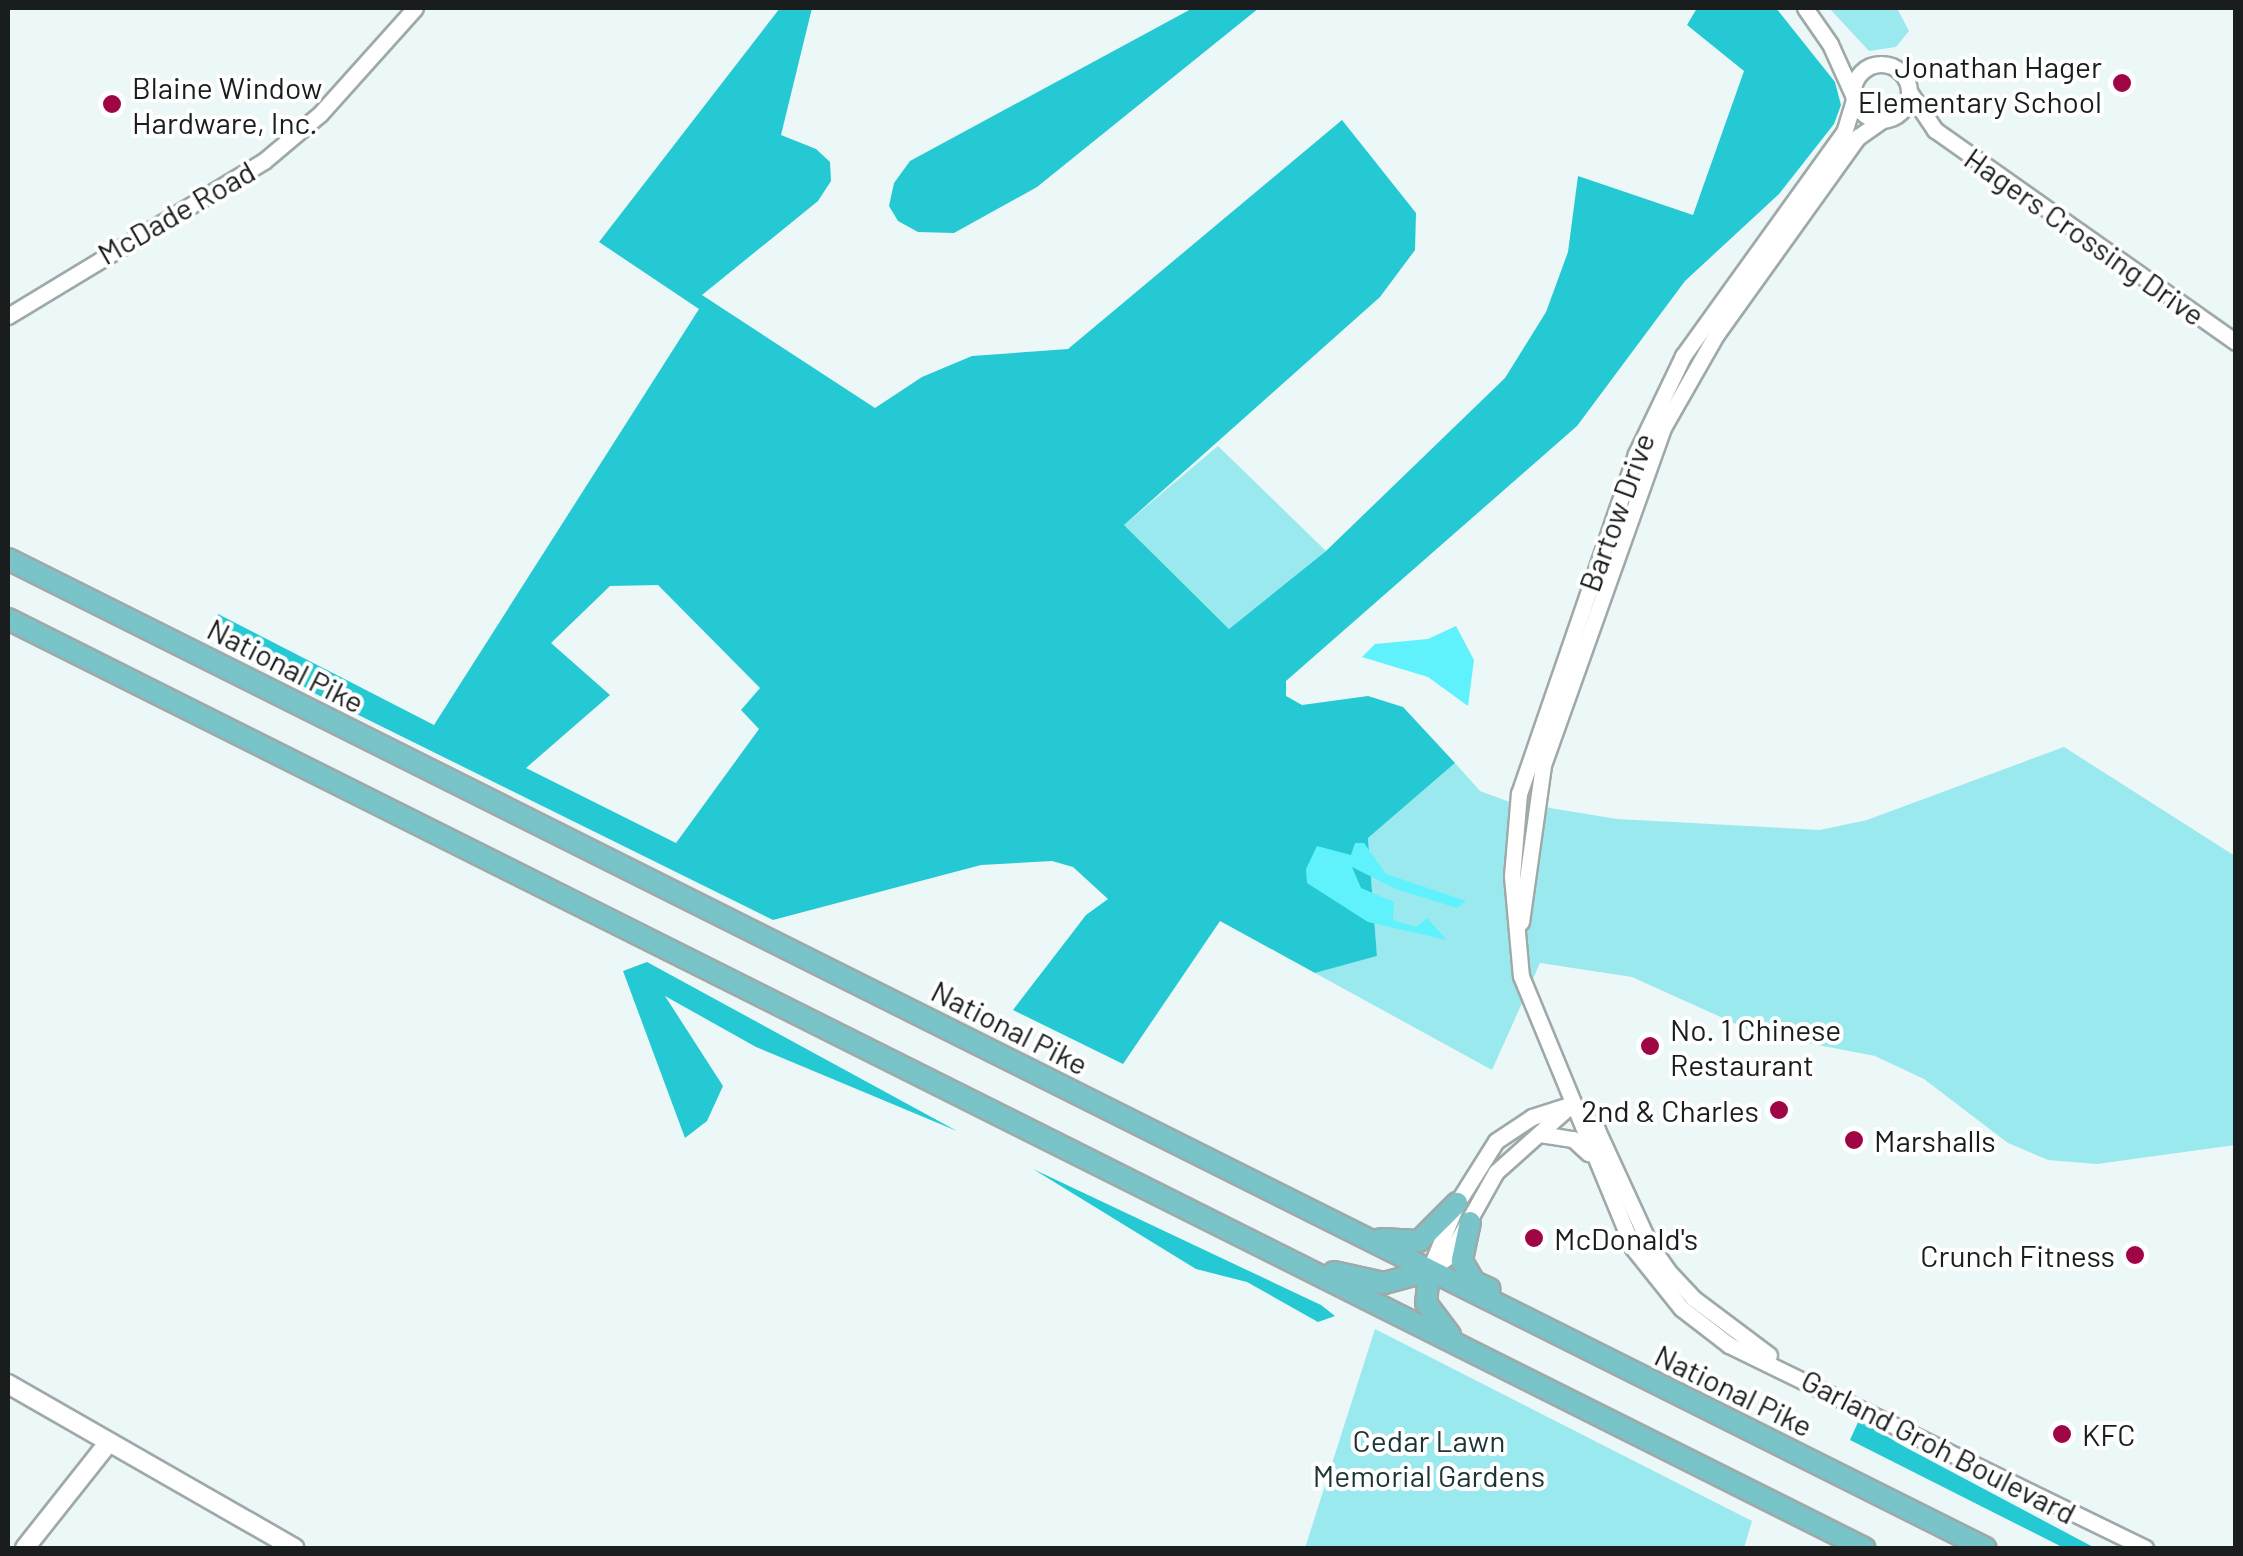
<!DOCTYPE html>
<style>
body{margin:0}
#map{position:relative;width:2243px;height:1556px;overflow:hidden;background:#ecf7f8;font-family:Barlow,sans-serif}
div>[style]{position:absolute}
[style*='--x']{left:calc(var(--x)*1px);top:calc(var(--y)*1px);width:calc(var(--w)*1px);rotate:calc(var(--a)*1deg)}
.green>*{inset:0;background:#9ae9ef}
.forest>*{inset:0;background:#24c9d4}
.water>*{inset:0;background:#5ff2fd}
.roads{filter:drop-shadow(2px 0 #9fa9a9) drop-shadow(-2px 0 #9fa9a9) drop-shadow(0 2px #9fa9a9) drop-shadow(0 -2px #9fa9a9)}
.tertiary>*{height:15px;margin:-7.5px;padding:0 7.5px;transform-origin:7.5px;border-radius:7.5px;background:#fff}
.tertiary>.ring{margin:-7.5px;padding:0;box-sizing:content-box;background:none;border:15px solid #fff;border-radius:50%}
.secondary>*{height:18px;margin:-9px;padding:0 9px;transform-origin:9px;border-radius:9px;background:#fff}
.primary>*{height:20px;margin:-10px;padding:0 10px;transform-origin:10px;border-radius:10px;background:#79c4c9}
.dots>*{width:28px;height:28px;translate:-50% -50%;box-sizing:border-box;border:5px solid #fff;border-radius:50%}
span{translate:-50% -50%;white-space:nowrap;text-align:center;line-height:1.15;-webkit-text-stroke:8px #fff;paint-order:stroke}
.poi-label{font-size:30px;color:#191d1d}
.right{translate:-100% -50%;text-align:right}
.left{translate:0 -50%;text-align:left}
.street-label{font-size:30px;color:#191d1d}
.park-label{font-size:30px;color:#1b3436}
.frame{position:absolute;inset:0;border:10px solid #191d1d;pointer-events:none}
</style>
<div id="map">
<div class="green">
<div style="clip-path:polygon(1829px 8px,1897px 8px,1909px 31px,1896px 47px,1869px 51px)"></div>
<div style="clip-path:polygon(1218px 446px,1326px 551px,1229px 629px,1124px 525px)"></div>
<div style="clip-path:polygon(2064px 747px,2235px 856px,2235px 1145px,2097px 1164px,2048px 1160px,2008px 1143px,1924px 1079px,1875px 1056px,1756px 1033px,1632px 977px,1540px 963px,1492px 1070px,1315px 973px,1377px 956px,1368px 838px,1455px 763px,1480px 791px,1507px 801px,1617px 819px,1820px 830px,1867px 820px)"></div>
<div style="clip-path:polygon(1375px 1329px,1752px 1521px,1744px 1548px,1305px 1548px)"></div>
</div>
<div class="forest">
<div style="clip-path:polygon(evenodd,780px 8px,812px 8px,781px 135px,816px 149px,830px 162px,831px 181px,818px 201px,702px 295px,875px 408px,922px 377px,972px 356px,1068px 349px,1342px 120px,1416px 213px,1415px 250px,1380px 297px,1124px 525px,1229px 629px,1326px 551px,1505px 378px,1546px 312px,1568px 252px,1578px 176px,1693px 215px,1744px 71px,1687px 25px,1697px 8px,1776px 8px,1835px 82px,1841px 105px,1834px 124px,1779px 194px,1685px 281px,1577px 426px,1286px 681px,1286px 696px,1302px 705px,1368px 696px,1403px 707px,1455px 763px,1368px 838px,1377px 956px,1315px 973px,1220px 921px,1123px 1064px,1013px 1010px,1086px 915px,1108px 899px,1073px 867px,1052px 861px,981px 865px,773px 920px,316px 694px,216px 634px,218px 614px,434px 725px,699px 309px,599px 242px,780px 8px,658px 585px,760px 688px,741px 710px,759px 729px,676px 843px,526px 768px,610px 695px,551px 643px,610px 586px,658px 585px)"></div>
<div style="clip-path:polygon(1193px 8px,1259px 8px,1037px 187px,954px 233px,918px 232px,898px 221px,889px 206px,894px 183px,910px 161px)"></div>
<div style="clip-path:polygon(647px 962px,957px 1131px,756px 1047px,665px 996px,723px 1086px,707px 1121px,685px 1138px,623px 971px)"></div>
<div style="clip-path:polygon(1033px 1169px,1321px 1305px,1335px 1316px,1318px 1322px,1247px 1282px,1196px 1269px)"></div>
<div style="clip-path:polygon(1859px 1420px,1905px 1447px,2095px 1548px,2064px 1548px,1850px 1440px)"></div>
</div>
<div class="water">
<div style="clip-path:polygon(1456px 626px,1474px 660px,1468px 706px,1428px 677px,1362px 657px,1375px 644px,1428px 639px)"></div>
<div style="clip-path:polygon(1355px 843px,1364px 843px,1386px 874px,1466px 901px,1457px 908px,1396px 889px,1352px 867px,1361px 888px,1394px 902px,1393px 920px,1416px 927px,1427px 918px,1447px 940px,1368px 922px,1307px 883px,1306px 869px,1317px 846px,1351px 855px)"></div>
</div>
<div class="roads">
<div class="tertiary">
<div style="--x:1805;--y:8;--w:44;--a:55.2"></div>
<div style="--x:1830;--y:44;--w:56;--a:65.7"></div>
<div class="ring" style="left:1853px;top:64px;width:41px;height:41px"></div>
<div style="--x:1910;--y:93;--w:45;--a:56"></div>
<div style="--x:1935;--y:130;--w:368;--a:35.2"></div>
<div style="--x:1854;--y:100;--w:34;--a:107"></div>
<div style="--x:1844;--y:132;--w:276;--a:125.7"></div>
<div style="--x:1683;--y:356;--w:109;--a:115.6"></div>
<div style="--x:1636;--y:454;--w:359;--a:109"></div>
<div style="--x:1519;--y:793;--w:83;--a:94.8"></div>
<div style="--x:1512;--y:876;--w:100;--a:84.9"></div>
<div style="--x:1521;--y:976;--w:294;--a:67.6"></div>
<div style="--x:1633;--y:1248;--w:77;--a:51.3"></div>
<div style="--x:1681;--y:1308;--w:61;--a:37.6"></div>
<div style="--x:1729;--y:1345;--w:463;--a:26"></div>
<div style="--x:8;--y:316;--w:299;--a:-31.2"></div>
<div style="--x:264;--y:161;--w:73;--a:-40"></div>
<div style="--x:320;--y:114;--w:142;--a:-48.1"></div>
<div style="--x:1521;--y:922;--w:159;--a:-82"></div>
<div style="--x:1543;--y:765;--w:360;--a:-70.4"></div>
<div style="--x:1664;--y:426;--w:105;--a:-60.3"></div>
<div style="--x:1716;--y:335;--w:244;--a:-54.4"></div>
<div style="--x:1858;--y:137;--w:29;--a:-35"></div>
<div style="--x:1578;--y:1110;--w:28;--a:46"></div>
<div style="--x:1597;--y:1130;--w:127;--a:65.3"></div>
<div style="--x:1650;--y:1245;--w:33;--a:55"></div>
<div style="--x:1669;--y:1272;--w:35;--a:47"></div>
<div style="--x:1693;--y:1298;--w:95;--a:36.9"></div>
<div style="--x:1540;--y:1134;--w:33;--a:9"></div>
<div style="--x:1573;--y:1139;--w:21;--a:43"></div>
<div style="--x:1429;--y:1271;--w:74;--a:-67.6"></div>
<div style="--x:1457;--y:1203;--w:73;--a:-57.8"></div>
<div style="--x:1496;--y:1141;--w:43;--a:-33.7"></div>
<div style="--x:1532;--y:1117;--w:42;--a:-18"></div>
<div style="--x:1429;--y:1271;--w:25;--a:-37"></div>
<div style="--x:1449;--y:1256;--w:96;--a:-60.8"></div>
<div style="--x:1496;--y:1172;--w:102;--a:-41.8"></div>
</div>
<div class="secondary">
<div style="--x:8;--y:1384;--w:330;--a:29.8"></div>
<div style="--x:25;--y:1548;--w:135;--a:-51.6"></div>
</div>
<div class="primary">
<div style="--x:8;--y:559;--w:2211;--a:26.57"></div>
<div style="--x:8;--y:619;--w:2076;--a:26.59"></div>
<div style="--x:1470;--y:1222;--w:40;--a:102"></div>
<div style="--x:1462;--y:1261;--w:24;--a:60"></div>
<div style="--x:1474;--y:1282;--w:17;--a:24"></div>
<div style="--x:1381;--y:1239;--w:38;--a:3"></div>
<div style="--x:1419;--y:1241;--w:54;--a:-45"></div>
<div style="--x:1429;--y:1271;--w:32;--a:95"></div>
<div style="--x:1426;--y:1303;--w:40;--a:53"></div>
<div style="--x:1334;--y:1272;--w:51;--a:12.4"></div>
<div style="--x:1384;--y:1283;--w:47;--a:-14.9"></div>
</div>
</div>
<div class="dots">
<div style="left:2122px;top:83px;background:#a00546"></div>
<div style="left:112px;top:104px;background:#a00546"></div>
<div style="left:1650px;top:1046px;background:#a00546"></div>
<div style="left:1779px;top:1110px;background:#a00546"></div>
<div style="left:1854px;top:1140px;background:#a00546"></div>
<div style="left:1534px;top:1238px;background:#a00546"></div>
<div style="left:2135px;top:1255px;background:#a00546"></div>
<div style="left:2062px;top:1434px;background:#a00546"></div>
</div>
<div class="poi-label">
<span class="right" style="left:2102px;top:83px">Jonathan Hager<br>Elementary School</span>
<span class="left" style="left:132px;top:104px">Blaine Window<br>Hardware, Inc.</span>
<span class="left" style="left:1670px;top:1046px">No. 1 Chinese<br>Restaurant</span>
<span class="right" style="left:1759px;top:1110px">2nd &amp; Charles</span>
<span class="left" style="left:1874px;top:1140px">Marshalls</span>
<span class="left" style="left:1554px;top:1238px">McDonald's</span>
<span class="right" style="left:2115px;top:1255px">Crunch Fitness</span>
<span class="left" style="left:2082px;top:1434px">KFC</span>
</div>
<div class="street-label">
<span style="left:176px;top:212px;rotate:-30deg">McDade Road</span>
<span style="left:2085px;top:236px;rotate:35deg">Hagers Crossing Drive</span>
<span style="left:1616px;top:512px;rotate:-70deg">Bartow Drive</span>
<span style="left:286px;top:665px;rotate:27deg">National Pike</span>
<span style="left:1010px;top:1027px;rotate:27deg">National Pike</span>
<span style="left:1734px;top:1390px;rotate:26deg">National Pike</span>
<span style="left:1939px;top:1446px;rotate:27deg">Garland Groh Boulevard</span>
</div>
<div class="park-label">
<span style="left:1429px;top:1457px">Cedar Lawn<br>Memorial Gardens</span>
</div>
<div class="frame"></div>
</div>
